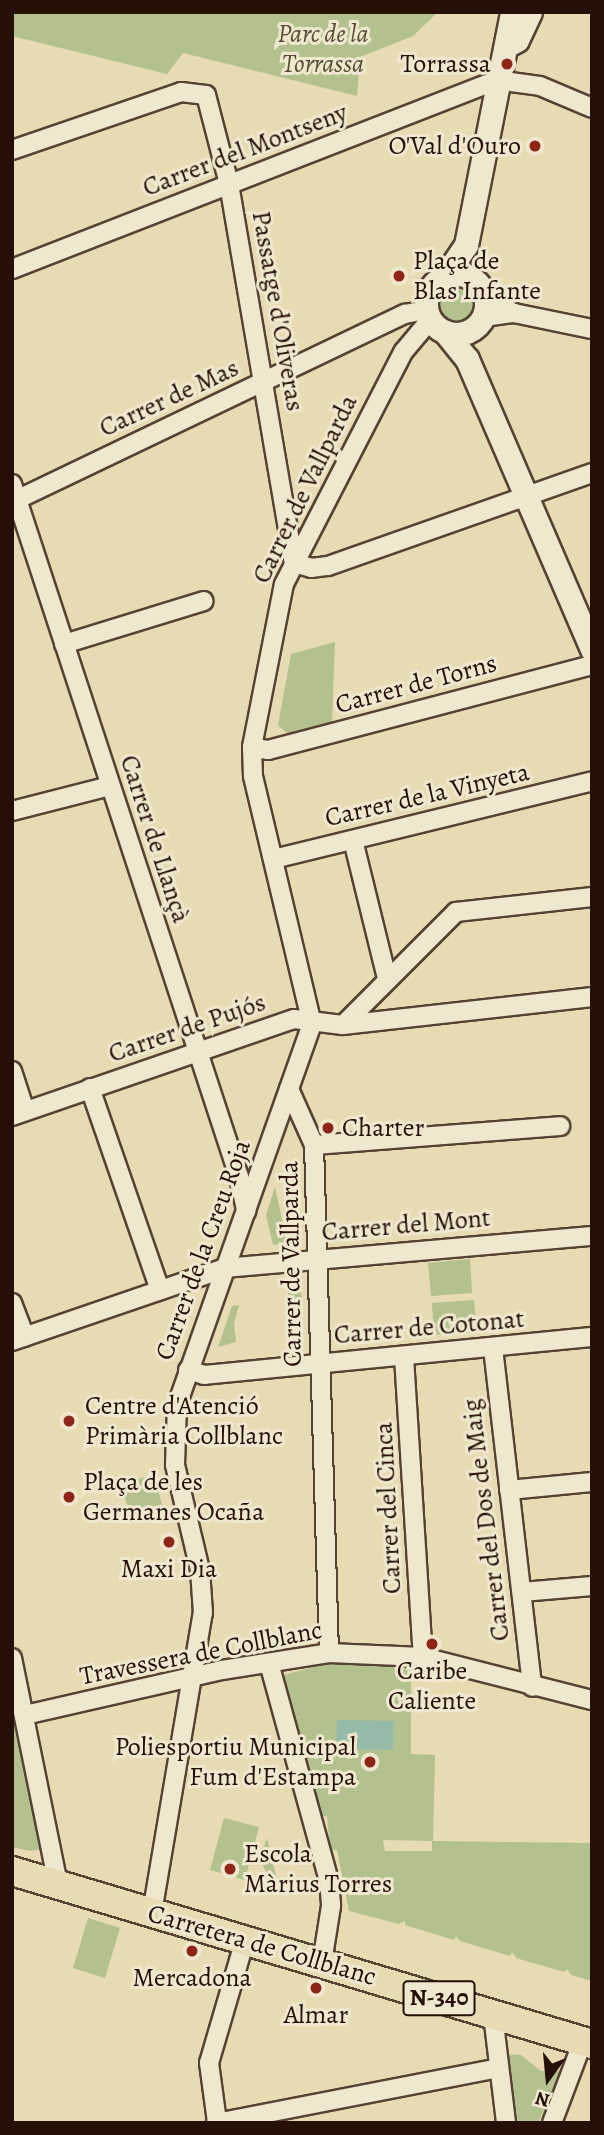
<!DOCTYPE html>
<meta charset="utf-8">
<style>
body{margin:0}
#map{position:relative;width:604px;height:2135px;overflow:hidden;background:#e7dbb3;font-family:Alegreya,serif}
div>[style]{position:absolute}
[style*='--x']{left:calc(var(--x)*1px);top:calc(var(--y)*1px);width:calc(var(--w)*1px);rotate:calc(var(--a)*1deg)}
.green>*{inset:0;background:#b3c18e}
.round{border-radius:50%}
.water>*{inset:0;background:#97bba9}
.roads{filter:drop-shadow(2px 0 #564232) drop-shadow(-2px 0 #564232) drop-shadow(0 2px #564232) drop-shadow(0 -2px #564232)}
.minor>*{height:18px;margin:-9px;padding:0 9px;transform-origin:9px;border-radius:9px;background:#efe8ce}
.tertiary>*{height:23px;margin:-11.5px;padding:0 11.5px;transform-origin:11.5px;border-radius:11.5px;background:#efe8ce}
.tertiary>.ring{margin:-11.5px;padding:0;box-sizing:content-box;background:none;border:23px solid #efe8ce;border-radius:50%}
.primary>*{height:28px;margin:-14px;padding:0 14px;transform-origin:14px;border-radius:14px;background:#e7dbb3}
.dots>*{width:19px;height:19px;translate:-50% -50%;box-sizing:border-box;border:4px solid #efe8ce;border-radius:50%}
span{translate:-50% -50%;white-space:nowrap;text-align:center;line-height:1.15;-webkit-text-stroke:6px #efe8ce;paint-order:stroke}
.shield-label span{padding:2px 5px;background:#efe8ce;border:2px solid;border-radius:5px;-webkit-text-stroke-width:0}
.shield-label{font-size:24px;color:#250f07;font-weight:700}
.park-label{font-size:26px;color:#574d36;font-style:italic}
.poi-label{font-size:26px;color:#250f07}
.right{translate:-100% -50%;text-align:right}
.left{translate:0 -50%;text-align:left}
.street-label{font-size:26px;color:#250f07}
.frame{position:absolute;inset:0;border:14px solid #250f07;pointer-events:none}
.north{position:absolute;left:513px;top:2044px;width:70px;height:70px;-webkit-text-stroke:5px #efe8ce;paint-order:stroke;rotate:195deg;font-size:19px;font-weight:700;line-height:28px;text-align:center;color:#250f07}
.north::after{content:'';display:block;margin:auto;width:24px;height:32px;background:#250f07;clip-path:polygon(50% 0,100% 100%,50% 72%,0 100%)}
</style>
<div id="map">
<div class="green">
<div style="clip-path:polygon(12px 12px,438px 12px,413px 36px,360px 57px,357px 96px,183px 53px,167px 74px,12px 36px)"></div>
<div class="round" style="left:435px;top:283px;width:42px;height:42px"></div>
<div style="clip-path:polygon(335px 642px,332px 723px,290px 736px,278px 725px,291px 654px)"></div>
<div style="clip-path:polygon(275px 1187px,287px 1243px,273px 1245px,266px 1215px)"></div>
<div style="clip-path:polygon(470px 1259px,472px 1293px,431px 1296px,428px 1263px)"></div>
<div style="clip-path:polygon(297px 1280px,303px 1300px,294px 1332px,289px 1330px,292px 1310px,285px 1281px)"></div>
<div style="clip-path:polygon(474px 1300px,477px 1332px,434px 1335px,432px 1303px)"></div>
<div style="clip-path:polygon(239px 1305px,234px 1324px,236px 1342px,218px 1347px,232px 1306px)"></div>
<div style="clip-path:polygon(154px 1475px,163px 1508px,130px 1516px,121px 1483px)"></div>
<div style="clip-path:polygon(evenodd,330px 1663px,411px 1665px,411px 1754px,435px 1755px,433px 1841px,592px 1843px,592px 1981px,571px 1975px,567px 1969px,564px 1972px,516px 1958px,512px 1952px,510px 1956px,460px 1941px,456px 1936px,454px 1940px,405px 1925px,405px 1921px,399px 1924px,349px 1911px,337px 1850px,330px 1850px,327px 1816px,319px 1817px,283px 1675px,330px 1663px,383px 1840px,432px 1841px,432px 1851px,385px 1851px,383px 1840px)"></div>
<div style="clip-path:polygon(12px 1717px,43px 1849px,30px 1851px,12px 1847px)"></div>
<div style="clip-path:polygon(224px 1818px,259px 1827px,245px 1880px,210px 1870px)"></div>
<div style="clip-path:polygon(267px 1838px,276px 1876px,269px 1878px,260px 1860px)"></div>
<div style="clip-path:polygon(88px 1918px,120px 1928px,105px 1978px,73px 1968px)"></div>
<div style="clip-path:polygon(502px 2054px,521px 2055px,541px 2071px,561px 2071px,538px 2123px,518px 2123px)"></div>
</div>
<div class="water">
<div style="clip-path:polygon(337px 1720px,394px 1721px,393px 1750px,336px 1749px)"></div>
</div>
<div class="roads">
<div class="minor">
<div style="--x:12;--y:150;--w:179;--a:-18.9"></div>
<div style="--x:181;--y:92;--w:25;--a:7"></div>
<div style="--x:206;--y:95;--w:92;--a:75.5"></div>
<div style="--x:229;--y:184;--w:385;--a:80.3"></div>
<div style="--x:294;--y:563;--w:18;--a:16"></div>
<div style="--x:311;--y:568;--w:17;--a:-7"></div>
<div style="--x:328;--y:566;--w:280;--a:-19.4"></div>
<div style="--x:12;--y:269;--w:521;--a:-21.29"></div>
<div style="--x:497;--y:80;--w:43;--a:7.9"></div>
<div style="--x:540;--y:86;--w:56;--a:22.9"></div>
<div style="--x:487;--y:300;--w:30;--a:26"></div>
<div style="--x:514;--y:313;--w:80;--a:11.6"></div>
<div style="--x:484;--y:317;--w:30;--a:-8"></div>
<div style="--x:12;--y:484;--w:729;--a:71.86"></div>
<div style="--x:239;--y:1177;--w:35;--a:78"></div>
<div style="--x:12;--y:502;--w:436;--a:-25.6"></div>
<div style="--x:405;--y:314;--w:21;--a:-11"></div>
<div style="--x:64;--y:644;--w:146;--a:-17.1"></div>
<div style="--x:252;--y:747;--w:16;--a:11"></div>
<div style="--x:268;--y:750;--w:335;--a:-14.7"></div>
<div style="--x:12;--y:811;--w:101;--a:-14.3"></div>
<div style="--x:353;--y:840;--w:142;--a:76.2"></div>
<div style="--x:273;--y:859;--w:328;--a:-13.7"></div>
<div style="--x:312;--y:1024;--w:255;--a:-103.4"></div>
<div style="--x:253;--y:776;--w:29;--a:-92"></div>
<div style="--x:252;--y:747;--w:166;--a:-78.9"></div>
<div style="--x:284;--y:584;--w:262;--a:-62.8"></div>
<div style="--x:404;--y:351;--w:40;--a:-50"></div>
<div style="--x:343;--y:1025;--w:160;--a:-45"></div>
<div style="--x:456;--y:912;--w:137;--a:-6.3"></div>
<div style="--x:12;--y:1071;--w:42;--a:72"></div>
<div style="--x:90;--y:1088;--w:214;--a:70.9"></div>
<div style="--x:289;--y:1089;--w:61;--a:65.9"></div>
<div style="--x:314;--y:1145;--w:508;--a:88.31"></div>
<div style="--x:12;--y:1116;--w:298;--a:-19"></div>
<div style="--x:294;--y:1019;--w:49;--a:7"></div>
<div style="--x:343;--y:1025;--w:251;--a:-6.4"></div>
<div style="--x:314;--y:1145;--w:247;--a:-4.4"></div>
<div style="--x:12;--y:1303;--w:36;--a:69"></div>
<div style="--x:12;--y:1341;--w:225;--a:-18.9"></div>
<div style="--x:225;--y:1268;--w:368;--a:-5"></div>
<div style="--x:493;--y:1348;--w:341;--a:83.4"></div>
<div style="--x:404;--y:1357;--w:301;--a:86.4"></div>
<div style="--x:188;--y:1370;--w:17;--a:17"></div>
<div style="--x:204;--y:1375;--w:390;--a:-5.6"></div>
<div style="--x:509;--y:1490;--w:83;--a:-5.5"></div>
<div style="--x:522;--y:1592;--w:70;--a:-4.9"></div>
<div style="--x:12;--y:1658;--w:232;--a:78.5"></div>
<div style="--x:269;--y:1663;--w:226;--a:74.6"></div>
<div style="--x:329;--y:1881;--w:25;--a:85"></div>
<div style="--x:331;--y:1906;--w:58;--a:99"></div>
<div style="--x:25;--y:1715;--w:202;--a:-12.9"></div>
<div style="--x:222;--y:1670;--w:108;--a:-9"></div>
<div style="--x:329;--y:1653;--w:94;--a:2.4"></div>
<div style="--x:423;--y:1657;--w:174;--a:14.3"></div>
<div style="--x:152;--y:1913;--w:304;--a:-80.4"></div>
<div style="--x:203;--y:1613;--w:43;--a:-94"></div>
<div style="--x:200;--y:1570;--w:108;--a:-103.4"></div>
<div style="--x:175;--y:1465;--w:60;--a:-88.1"></div>
<div style="--x:177;--y:1405;--w:404;--a:-70.5"></div>
<div style="--x:493;--y:2015;--w:109;--a:83.1"></div>
<div style="--x:217;--y:2122;--w:60;--a:-97.7"></div>
<div style="--x:209;--y:2063;--w:128;--a:-73.7"></div>
<div style="--x:216;--y:2123;--w:287;--a:-11"></div>
<div style="--x:552;--y:2123;--w:88;--a:-69.3"></div>
</div>
<div class="tertiary">
<div style="--x:508;--y:45;--w:10;--a:-29"></div>
<div style="--x:517;--y:40;--w:31;--a:-65"></div>
<div class="ring" style="left:426px;top:274px;width:37px;height:37px"></div>
<div style="--x:445;--y:276;--w:37;--a:-56"></div>
<div style="--x:466;--y:245;--w:237;--a:-78.8"></div>
<div style="--x:445;--y:332;--w:35;--a:51"></div>
<div style="--x:467;--y:359;--w:316;--a:66.7"></div>
</div>
<div class="primary">
<div style="--x:12;--y:1871;--w:605;--a:16.61"></div>
</div>
</div>
<div class="dots">
<div style="left:507px;top:64px;background:#8f2418"></div>
<div style="left:535px;top:146px;background:#8f2418"></div>
<div style="left:399px;top:276px;background:#8f2418"></div>
<div style="left:328px;top:1128px;background:#8f2418"></div>
<div style="left:69px;top:1421px;background:#8f2418"></div>
<div style="left:69px;top:1497px;background:#8f2418"></div>
<div style="left:169px;top:1542px;background:#8f2418"></div>
<div style="left:432px;top:1644px;background:#8f2418"></div>
<div style="left:370px;top:1762px;background:#8f2418"></div>
<div style="left:230px;top:1869px;background:#8f2418"></div>
<div style="left:192px;top:1951px;background:#8f2418"></div>
<div style="left:316px;top:1988px;background:#8f2418"></div>
</div>
<div class="shield-label">
<span style="left:439px;top:1998px">N-340</span>
</div>
<div class="park-label">
<span style="left:323px;top:49px">Parc de la<br>Torrassa</span>
</div>
<div class="poi-label">
<span class="right" style="left:491px;top:64px">Torrassa</span>
<span class="right" style="left:521px;top:146px">O'Val d'Ouro</span>
<span class="left" style="left:413px;top:276px">Plaça de<br>Blas Infante</span>
<span class="left" style="left:342px;top:1128px">Charter</span>
<span class="left" style="left:85px;top:1421px">Centre d'Atenció<br>Primària Collblanc</span>
<span class="left" style="left:83px;top:1497px">Plaça de les<br>Germanes Ocaña</span>
<span style="left:169px;top:1569px">Maxi Dia</span>
<span style="left:432px;top:1686px">Caribe<br>Caliente</span>
<span class="right" style="left:356px;top:1762px">Poliesportiu Municipal<br>Fum d'Estampa</span>
<span class="left" style="left:244px;top:1869px">Escola<br>Màrius Torres</span>
<span style="left:192px;top:1978px">Mercadona</span>
<span style="left:316px;top:2015px">Almar</span>
</div>
<div class="street-label">
<span style="left:245px;top:150px;rotate:-21deg">Carrer del Montseny</span>
<span style="left:278px;top:311px;rotate:80deg">Passatge d'Oliveras</span>
<span style="left:169px;top:398px;rotate:-25deg">Carrer de Mas</span>
<span style="left:305px;top:489px;rotate:-64deg">Carrer de Vallparda</span>
<span style="left:416px;top:684px;rotate:-15deg">Carrer de Torns</span>
<span style="left:427px;top:795px;rotate:-13deg">Carrer de la Vinyeta</span>
<span style="left:155px;top:839px;rotate:72deg">Carrer de Llançà</span>
<span style="left:187px;top:1028px;rotate:-19deg">Carrer de Pujós</span>
<span style="left:406px;top:1225px;rotate:-5deg">Carrer del Mont</span>
<span style="left:203px;top:1250px;rotate:-70deg">Carrer de la Creu Roja</span>
<span style="left:291px;top:1264px;rotate:-91deg">Carrer de Vallparda</span>
<span style="left:429px;top:1327px;rotate:-5deg">Carrer de Cotonat</span>
<span style="left:388px;top:1508px;rotate:-93deg">Carrer del Cinca</span>
<span style="left:486px;top:1520px;rotate:-97deg">Carrer del Dos de Maig</span>
<span style="left:201px;top:1653px;rotate:-11deg">Travessera de Collblanc</span>
<span style="left:262px;top:1945px;rotate:16deg">Carretera de Collblanc</span>
</div>
<div class="frame"></div>
<div class="north">N</div>
</div>
